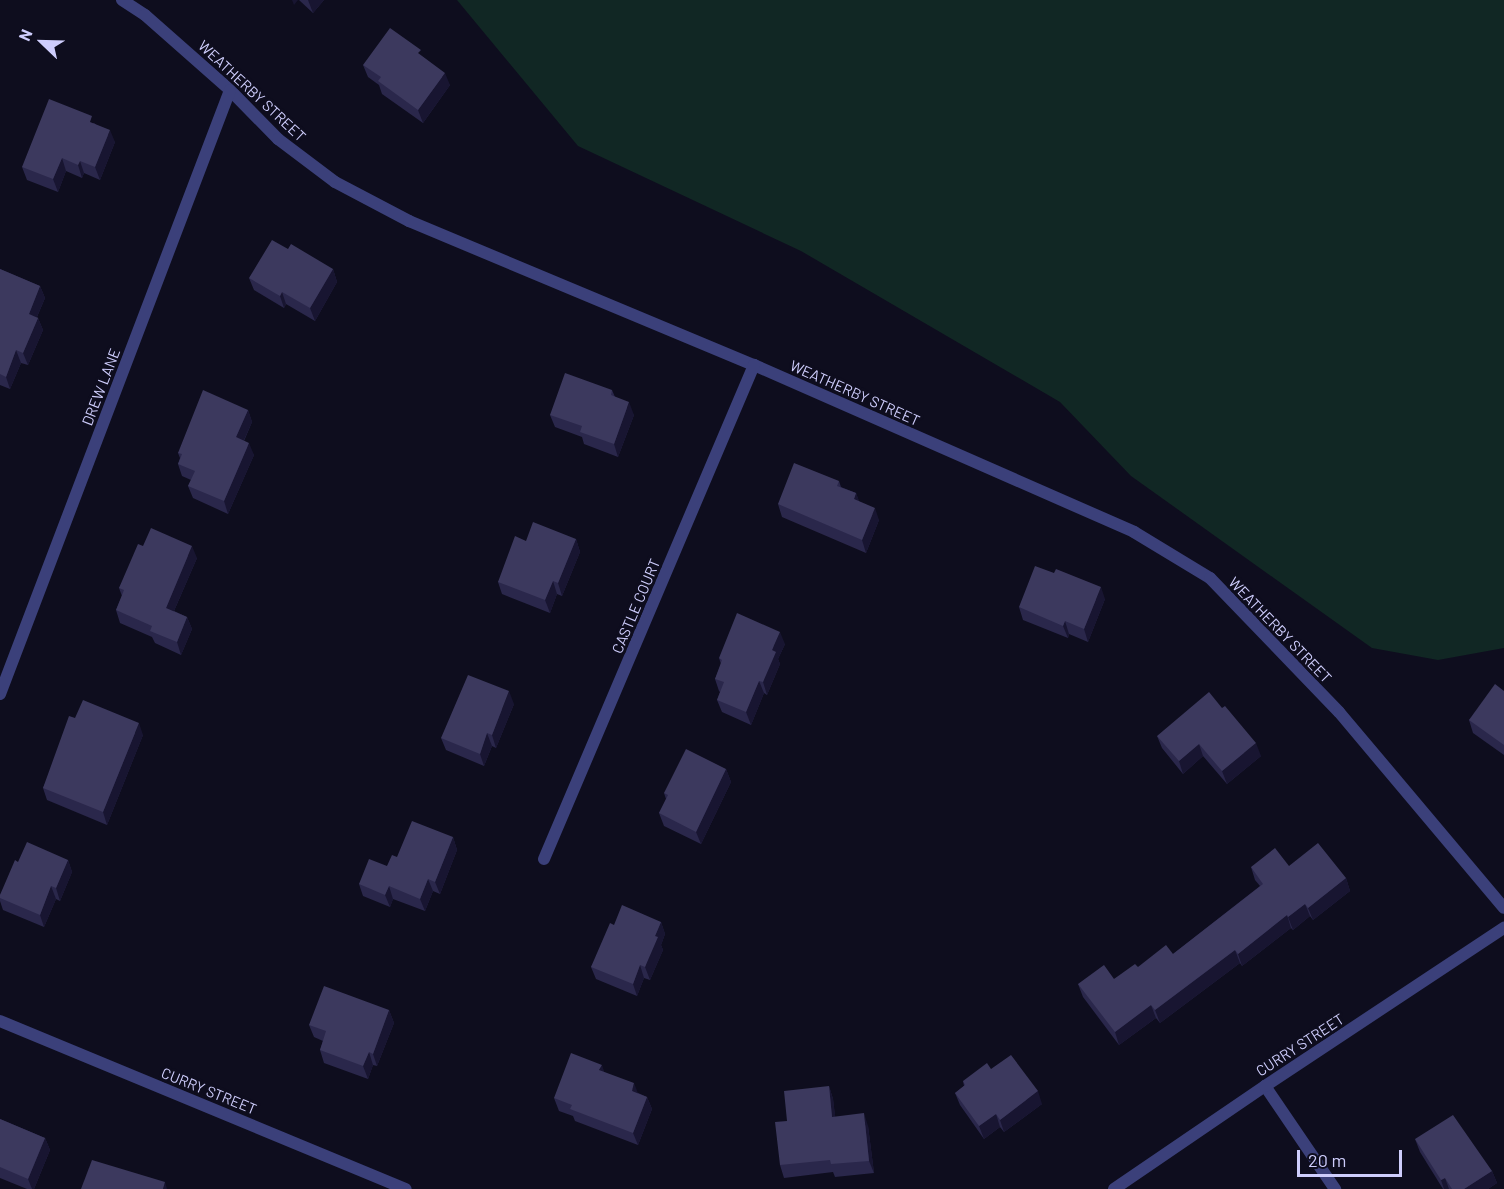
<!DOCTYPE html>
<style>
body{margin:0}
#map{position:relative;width:1504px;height:1189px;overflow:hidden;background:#0e0d1e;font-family:Barlow,sans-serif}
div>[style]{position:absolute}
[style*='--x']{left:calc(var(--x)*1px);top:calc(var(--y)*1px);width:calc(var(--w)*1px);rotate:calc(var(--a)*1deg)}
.green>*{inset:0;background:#112724}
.minor>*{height:12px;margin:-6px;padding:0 6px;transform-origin:6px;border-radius:6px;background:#3b407a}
.wall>*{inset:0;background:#2a274b}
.shaded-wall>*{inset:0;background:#181531}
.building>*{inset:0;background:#3c395e}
span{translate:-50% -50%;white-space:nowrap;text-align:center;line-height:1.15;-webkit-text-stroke:6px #0e0d1e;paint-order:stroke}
.street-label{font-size:15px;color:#cecdfc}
.north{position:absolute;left:12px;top:12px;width:60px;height:60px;-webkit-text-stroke:4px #0e0d1e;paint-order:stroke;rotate:293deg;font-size:16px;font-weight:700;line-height:24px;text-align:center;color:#cecdfc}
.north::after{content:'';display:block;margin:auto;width:21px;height:27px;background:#cecdfc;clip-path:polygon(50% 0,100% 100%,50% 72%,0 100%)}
.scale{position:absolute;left:1297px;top:1150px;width:105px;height:27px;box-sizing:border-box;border:3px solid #cecdfc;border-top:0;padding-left:8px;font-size:18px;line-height:21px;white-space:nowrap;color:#cecdfc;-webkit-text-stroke:4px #0e0d1e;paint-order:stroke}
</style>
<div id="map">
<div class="green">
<div style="clip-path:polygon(457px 0,1504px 0,1504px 648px,1438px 660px,1372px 648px,1131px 476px,1060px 402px,801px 251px,578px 146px)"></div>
</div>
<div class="minor">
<div style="--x:122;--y:0;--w:27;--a:33"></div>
<div style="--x:145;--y:15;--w:113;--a:41.4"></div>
<div style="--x:230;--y:90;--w:69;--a:45.6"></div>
<div style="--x:278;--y:139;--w:71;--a:37"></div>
<div style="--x:335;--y:182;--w:84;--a:27.8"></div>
<div style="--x:409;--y:221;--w:374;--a:22.7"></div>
<div style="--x:754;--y:365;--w:415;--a:23.7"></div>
<div style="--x:1134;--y:532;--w:89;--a:31.2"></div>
<div style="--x:1210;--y:578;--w:186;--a:46.1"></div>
<div style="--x:1339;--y:712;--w:256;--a:49.9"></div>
<div style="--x:0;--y:694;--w:646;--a:-69.15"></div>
<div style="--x:544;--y:859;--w:537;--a:-66.97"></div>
<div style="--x:0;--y:1021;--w:439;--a:22.5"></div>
<div style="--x:1265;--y:1086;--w:125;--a:55.8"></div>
<div style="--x:1114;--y:1189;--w:183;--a:-34.3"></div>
<div style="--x:1265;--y:1086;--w:287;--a:-33.5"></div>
</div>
<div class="wall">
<div style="clip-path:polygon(299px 0,324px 0,313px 13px)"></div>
<div style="clip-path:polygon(423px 57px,450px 85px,423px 123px,382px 94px,379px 85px,368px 77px,363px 65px)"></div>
<div style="clip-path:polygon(94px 123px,115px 142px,100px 180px,84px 173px,82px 178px,66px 171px,58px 192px,27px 180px,22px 167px)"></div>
<div style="clip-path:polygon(0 269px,40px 286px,45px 298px,37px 317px,38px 318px,43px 330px,28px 365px,21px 363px,10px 389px,0 385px)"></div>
<div style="clip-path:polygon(333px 269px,337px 282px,315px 321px,286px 304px,284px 308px,254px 290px,249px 278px)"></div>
<div style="clip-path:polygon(612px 390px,615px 397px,634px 415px,618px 457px,584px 444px,582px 437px,555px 427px,550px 415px)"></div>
<div style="clip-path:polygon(248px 410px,252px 422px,244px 441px,254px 455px,228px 514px,193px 498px,188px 486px,191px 480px,182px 476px,178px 464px,180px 458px,178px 453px)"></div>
<div style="clip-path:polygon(839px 481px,841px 487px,856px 493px,859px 502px,879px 520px,866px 553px,782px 517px,778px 504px)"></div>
<div style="clip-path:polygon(576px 539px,580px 552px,562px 596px,557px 594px,550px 613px,502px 594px,498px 582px,526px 541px)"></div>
<div style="clip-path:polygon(143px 546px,197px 558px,174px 611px,187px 617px,192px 629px,181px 655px,155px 643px,152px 637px,120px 623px,116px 610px,122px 596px,119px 588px)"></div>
<div style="clip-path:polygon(1105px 599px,1088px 642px,1069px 634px,1068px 638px,1023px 620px,1019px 607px)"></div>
<div style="clip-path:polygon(785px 644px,778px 659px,780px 664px,767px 695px,764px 693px,751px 725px,722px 712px,717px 700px,720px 692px,719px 691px,715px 679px,721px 664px,719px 658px)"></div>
<div style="clip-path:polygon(1504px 691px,1504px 755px,1473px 733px,1469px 720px)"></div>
<div style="clip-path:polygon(514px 704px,496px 748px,492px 746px,484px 766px,446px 750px,441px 738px)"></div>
<div style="clip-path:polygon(75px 718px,143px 735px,107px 825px,47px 800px,43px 788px)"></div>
<div style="clip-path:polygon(1157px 736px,1261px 756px,1227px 784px,1203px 756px,1183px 774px,1162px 748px)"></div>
<div style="clip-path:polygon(726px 769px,731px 782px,701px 844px,664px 826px,659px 813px,666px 799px,664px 793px)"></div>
<div style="clip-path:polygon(453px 837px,457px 850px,440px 894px,433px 891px,425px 911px,393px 899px,390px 907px,363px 896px,359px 884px,387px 866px,397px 857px)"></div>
<div style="clip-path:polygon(68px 860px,72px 872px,60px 901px,56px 899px,44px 927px,3px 910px,0 901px,0 895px,18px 862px)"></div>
<div style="clip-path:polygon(1289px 866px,1346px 878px,1350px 891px,1313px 920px,1310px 916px,1293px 930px,1291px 928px,1242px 966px,1240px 963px,1160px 1023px,1156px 1018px,1119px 1045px,1083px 997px,1078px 984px,1114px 979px,1138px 967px,1173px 954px,1260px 886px,1255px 880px,1251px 867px)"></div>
<div style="clip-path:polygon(661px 922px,665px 934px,661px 945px,663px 950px,650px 980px,644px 978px,637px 996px,596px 979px,591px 967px,614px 925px)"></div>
<div style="clip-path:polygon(389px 1010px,394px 1023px,377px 1066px,373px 1065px,368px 1079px,324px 1063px,320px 1050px,323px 1041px,314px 1037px,309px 1025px)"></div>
<div style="clip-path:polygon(604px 1072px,638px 1093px,647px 1097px,652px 1109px,638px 1145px,575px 1121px,573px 1116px,559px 1111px,554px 1098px)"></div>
<div style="clip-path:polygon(963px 1081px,1042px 1104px,1004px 1132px,1000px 1127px,984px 1139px,960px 1105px,955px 1093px,964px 1086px)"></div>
<div style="clip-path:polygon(829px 1086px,833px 1099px,835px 1117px,868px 1126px,874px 1173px,835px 1177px,833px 1172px,784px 1178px,780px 1165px,787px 1121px)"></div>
<div style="clip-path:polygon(0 1119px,45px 1138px,50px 1150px,34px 1189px,27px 1189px,0 1178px)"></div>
<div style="clip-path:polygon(1415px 1139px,1492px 1171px,1497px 1183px,1488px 1189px,1443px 1189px,1420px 1152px)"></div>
</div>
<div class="shaded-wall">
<div style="clip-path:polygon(292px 0,298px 0,294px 5px)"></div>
<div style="clip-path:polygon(308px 0,324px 0,313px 13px)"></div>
<div style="clip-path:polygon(445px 73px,450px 85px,423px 123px,418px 110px)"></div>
<div style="clip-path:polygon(110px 130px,115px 142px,100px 180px,95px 167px)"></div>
<div style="clip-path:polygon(62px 158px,66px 171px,58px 192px,53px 179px)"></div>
<div style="clip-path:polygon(80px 161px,84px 173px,82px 178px,78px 165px)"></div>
<div style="clip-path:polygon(333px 269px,337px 282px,315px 321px,310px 308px)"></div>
<div style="clip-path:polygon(40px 286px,45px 298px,33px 326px,29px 314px)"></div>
<div style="clip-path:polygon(282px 292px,286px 304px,284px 308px,280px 296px)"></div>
<div style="clip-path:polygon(38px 318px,43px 330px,28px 365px,23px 353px)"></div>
<div style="clip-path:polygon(16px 350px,21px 363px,10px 389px,6px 377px)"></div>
<div style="clip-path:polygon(629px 402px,634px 415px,618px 457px,614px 444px)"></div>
<div style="clip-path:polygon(248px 410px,252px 422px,240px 449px,236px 437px)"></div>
<div style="clip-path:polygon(249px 443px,254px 455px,228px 514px,224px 501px)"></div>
<div style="clip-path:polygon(856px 493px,861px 506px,854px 499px)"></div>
<div style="clip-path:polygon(875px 508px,879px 520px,866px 553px,862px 540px)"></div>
<div style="clip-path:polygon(576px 539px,580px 552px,562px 596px,558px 583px)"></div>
<div style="clip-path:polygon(192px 546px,197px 558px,170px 620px,166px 608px)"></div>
<div style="clip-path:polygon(553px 581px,557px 594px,550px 613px,545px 600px)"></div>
<div style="clip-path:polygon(1101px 587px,1105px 599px,1088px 642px,1084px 629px)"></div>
<div style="clip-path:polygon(187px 617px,192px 629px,181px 655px,177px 642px)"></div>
<div style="clip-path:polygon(1065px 621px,1069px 634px,1068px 638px,1063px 626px)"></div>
<div style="clip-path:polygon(780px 632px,785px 644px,778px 659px,780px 664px,767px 695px,763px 682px,772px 650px)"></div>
<div style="clip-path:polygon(759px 681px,764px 693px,751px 725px,746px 712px)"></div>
<div style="clip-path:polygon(509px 691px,514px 704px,496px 748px,492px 735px)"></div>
<div style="clip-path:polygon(139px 723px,143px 735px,107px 825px,103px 812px)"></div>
<div style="clip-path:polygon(487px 733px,492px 746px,484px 766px,480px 754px)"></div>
<div style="clip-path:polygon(1256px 743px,1261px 756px,1227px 784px,1222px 771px)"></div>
<div style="clip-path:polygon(1199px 744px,1203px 756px,1183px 774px,1179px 761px)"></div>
<div style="clip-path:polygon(726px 769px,731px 782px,701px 844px,696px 832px)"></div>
<div style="clip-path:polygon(453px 837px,457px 850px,440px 894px,435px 882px)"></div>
<div style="clip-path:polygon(68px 860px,72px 872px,60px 901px,56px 888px)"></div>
<div style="clip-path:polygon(1346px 878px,1350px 891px,1313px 920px,1308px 908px)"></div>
<div style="clip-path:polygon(428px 879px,433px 891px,425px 911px,420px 899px)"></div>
<div style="clip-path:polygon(51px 886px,56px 899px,44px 927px,40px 915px)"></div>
<div style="clip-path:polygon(389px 886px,393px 899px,390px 907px,385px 895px)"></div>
<div style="clip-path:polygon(1305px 904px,1310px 916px,1293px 930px,1288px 917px)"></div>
<div style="clip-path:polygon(1287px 915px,1291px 928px,1242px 966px,1238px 954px)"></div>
<div style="clip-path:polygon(661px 922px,665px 934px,661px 945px,663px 950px,650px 980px,645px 967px,655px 936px)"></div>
<div style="clip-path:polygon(1235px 950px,1240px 963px,1160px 1023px,1155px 1010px)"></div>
<div style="clip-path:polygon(640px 965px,644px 978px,637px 996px,633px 984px)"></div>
<div style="clip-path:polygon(1151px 1005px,1156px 1018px,1119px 1045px,1115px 1032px)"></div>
<div style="clip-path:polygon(389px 1010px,394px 1023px,377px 1066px,373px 1054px)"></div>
<div style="clip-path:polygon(369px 1052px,373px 1065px,368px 1079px,363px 1066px)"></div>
<div style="clip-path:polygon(602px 1065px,606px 1077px,599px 1070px)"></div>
<div style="clip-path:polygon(634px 1083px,639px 1096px,632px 1091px)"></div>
<div style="clip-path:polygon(829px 1086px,833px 1099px,837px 1130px,832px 1117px)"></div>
<div style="clip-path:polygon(1038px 1091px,1042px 1104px,1004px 1132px,1000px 1120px)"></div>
<div style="clip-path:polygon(647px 1097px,652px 1109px,638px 1145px,633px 1133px)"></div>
<div style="clip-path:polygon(864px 1113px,868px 1126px,874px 1173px,869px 1161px)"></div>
<div style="clip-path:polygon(996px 1114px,1000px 1127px,984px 1139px,979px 1126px)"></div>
<div style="clip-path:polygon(45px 1138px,50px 1150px,34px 1189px,32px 1189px,28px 1179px)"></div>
<div style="clip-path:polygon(1492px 1171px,1497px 1183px,1488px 1189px,1464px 1189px)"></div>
<div style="clip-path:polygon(1445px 1178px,1449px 1189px,1444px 1189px,1441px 1180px)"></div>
<div style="clip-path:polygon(165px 1182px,167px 1189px,163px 1189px)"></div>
</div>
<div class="building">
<div style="clip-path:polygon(390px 28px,421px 50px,418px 53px,445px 73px,418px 110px,378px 81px,381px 77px,363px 65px)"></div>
<div style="clip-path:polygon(49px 99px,92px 116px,90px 122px,110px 130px,95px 167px,80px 161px,78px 165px,62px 158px,53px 179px,22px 167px)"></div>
<div style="clip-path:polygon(272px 240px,288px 249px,291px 244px,333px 269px,310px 308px,282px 292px,280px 296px,249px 278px)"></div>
<div style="clip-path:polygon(0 269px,40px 286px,29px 314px,38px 318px,23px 353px,16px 350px,6px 377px,0 374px)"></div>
<div style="clip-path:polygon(565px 373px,612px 390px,611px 395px,629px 402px,614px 444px,580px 432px,582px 426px,550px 415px)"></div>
<div style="clip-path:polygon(203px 390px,248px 410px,236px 437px,249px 443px,224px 501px,188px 486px,195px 471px,178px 464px,182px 454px,178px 453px)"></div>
<div style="clip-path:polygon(794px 463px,839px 481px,837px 486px,856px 493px,854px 499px,875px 508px,862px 540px,778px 504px)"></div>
<div style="clip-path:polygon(533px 522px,576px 539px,558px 583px,553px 581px,545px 600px,498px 582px,515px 536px,526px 541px)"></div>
<div style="clip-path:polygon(151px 528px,192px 546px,166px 608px,187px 617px,177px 642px,150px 631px,152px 626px,116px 610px,124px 590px,119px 588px,138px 544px,143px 546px)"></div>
<div style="clip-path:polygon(1035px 566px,1054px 573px,1056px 569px,1101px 587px,1084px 629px,1065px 621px,1063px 626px,1019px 607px)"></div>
<div style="clip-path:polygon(737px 613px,780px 632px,772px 650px,776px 652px,763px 682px,759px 681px,746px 712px,717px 700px,724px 682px,715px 679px,722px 660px,719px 658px)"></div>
<div style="clip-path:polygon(468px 675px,509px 691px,492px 735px,487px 733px,480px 754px,441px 738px)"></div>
<div style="clip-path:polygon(1495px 684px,1504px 691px,1504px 745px,1469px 720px)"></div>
<div style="clip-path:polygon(1209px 692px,1222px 708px,1225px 706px,1256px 743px,1222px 771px,1199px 744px,1179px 761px,1157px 736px)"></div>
<div style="clip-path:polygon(83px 700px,139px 723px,103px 812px,43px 788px,69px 716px,75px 718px)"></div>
<div style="clip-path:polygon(686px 749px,726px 769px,696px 832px,659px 813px,668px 795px,664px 793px)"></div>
<div style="clip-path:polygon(412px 821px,453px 837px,435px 882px,428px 879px,420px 899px,389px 886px,385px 895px,359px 884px,369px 859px,387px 866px,392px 855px,397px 857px)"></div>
<div style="clip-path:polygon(27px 842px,68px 860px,56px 888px,51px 886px,40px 915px,0 898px,0 895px,15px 860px,18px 862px)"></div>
<div style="clip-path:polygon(1318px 843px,1346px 878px,1308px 908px,1305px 904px,1288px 917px,1287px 915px,1238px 954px,1235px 950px,1155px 1010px,1151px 1005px,1115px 1032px,1078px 984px,1104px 965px,1114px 979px,1135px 964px,1138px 967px,1166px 945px,1173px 954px,1263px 884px,1251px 867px,1275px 848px,1289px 866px)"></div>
<div style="clip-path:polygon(622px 905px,661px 922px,655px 936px,658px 937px,645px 967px,640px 965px,633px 984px,591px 967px,610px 923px,614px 925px)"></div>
<div style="clip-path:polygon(324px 986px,389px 1010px,373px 1054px,369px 1052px,363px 1066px,320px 1050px,326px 1031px,309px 1025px)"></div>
<div style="clip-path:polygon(571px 1053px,602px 1065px,599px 1070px,634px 1083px,632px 1091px,647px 1097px,633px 1133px,570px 1109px,572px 1105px,554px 1098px)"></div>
<div style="clip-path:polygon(1011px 1055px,1038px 1091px,1000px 1120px,996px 1114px,979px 1126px,955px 1093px,965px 1085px,963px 1081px,987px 1063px,991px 1069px)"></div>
<div style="clip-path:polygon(829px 1086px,832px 1117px,864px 1113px,869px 1161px,831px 1164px,830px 1160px,780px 1165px,775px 1122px,787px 1121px,784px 1091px)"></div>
<div style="clip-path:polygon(1453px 1115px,1492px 1171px,1464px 1189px,1452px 1189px,1445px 1178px,1441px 1180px,1415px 1139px)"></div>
<div style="clip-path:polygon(0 1119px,45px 1138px,28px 1179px,0 1167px)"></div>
<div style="clip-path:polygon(92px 1160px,165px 1182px,163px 1189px,81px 1189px)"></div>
</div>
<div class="street-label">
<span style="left:252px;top:91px;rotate:43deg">WEATHERBY STREET</span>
<span style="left:101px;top:387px;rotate:-69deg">DREW LANE</span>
<span style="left:855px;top:393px;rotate:24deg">WEATHERBY STREET</span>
<span style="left:636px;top:606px;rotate:-67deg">CASTLE COURT</span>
<span style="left:1280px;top:630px;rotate:46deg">WEATHERBY STREET</span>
<span style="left:1300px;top:1045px;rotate:-33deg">CURRY STREET</span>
<span style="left:209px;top:1091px;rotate:22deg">CURRY STREET</span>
</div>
<div class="north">N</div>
<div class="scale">20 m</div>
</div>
